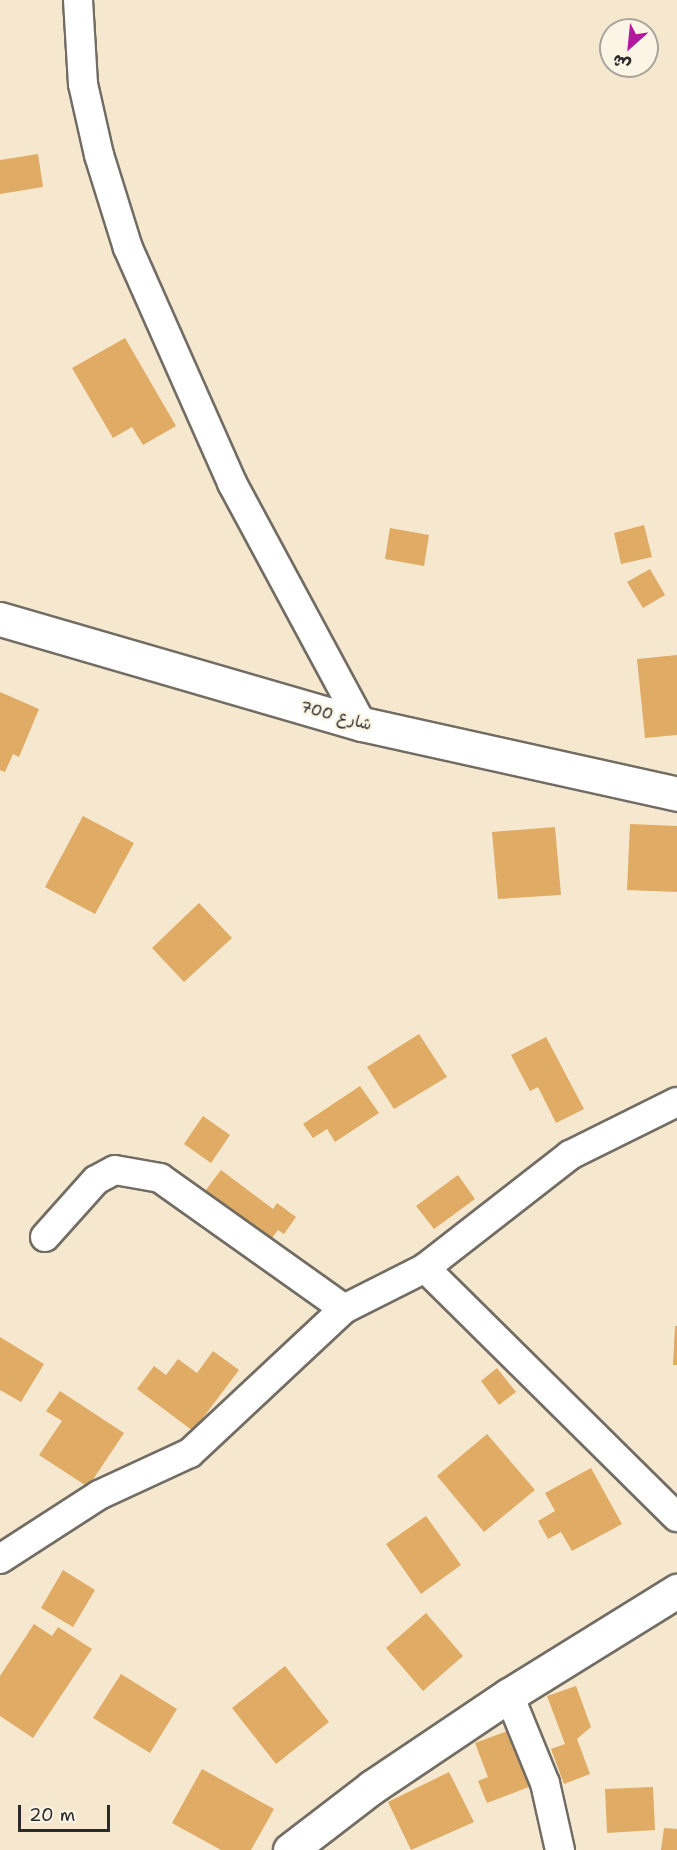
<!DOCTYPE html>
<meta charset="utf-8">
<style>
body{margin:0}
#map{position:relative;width:677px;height:1850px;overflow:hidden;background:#f6e8cf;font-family:"Shantell Sans","Playpen Sans Arabic",sans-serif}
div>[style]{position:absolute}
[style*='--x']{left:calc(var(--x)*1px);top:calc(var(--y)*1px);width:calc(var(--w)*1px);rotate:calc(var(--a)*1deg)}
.building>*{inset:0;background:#e0ab64}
.roads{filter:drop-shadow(2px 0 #726d64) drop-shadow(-2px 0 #726d64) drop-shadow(0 2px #726d64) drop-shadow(0 -2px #726d64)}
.minor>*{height:28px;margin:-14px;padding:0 14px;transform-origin:14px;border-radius:14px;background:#fff}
.tertiary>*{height:33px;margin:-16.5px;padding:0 16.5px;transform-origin:16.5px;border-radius:16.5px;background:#fff}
.secondary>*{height:33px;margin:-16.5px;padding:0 16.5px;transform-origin:16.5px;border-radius:16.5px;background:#fff}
span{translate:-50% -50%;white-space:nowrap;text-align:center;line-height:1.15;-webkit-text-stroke:5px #fcf5e5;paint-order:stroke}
.street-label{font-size:16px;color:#2b2b2b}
.north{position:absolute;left:599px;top:18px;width:60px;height:60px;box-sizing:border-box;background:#fcf5e5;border:2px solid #a8a49b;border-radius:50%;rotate:207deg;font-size:16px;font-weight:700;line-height:24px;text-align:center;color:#2b2b2b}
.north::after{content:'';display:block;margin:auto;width:21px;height:27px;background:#b5179e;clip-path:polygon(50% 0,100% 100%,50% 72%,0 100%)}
.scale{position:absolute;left:18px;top:1805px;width:92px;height:27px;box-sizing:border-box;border:3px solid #2b2b2b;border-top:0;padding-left:8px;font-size:18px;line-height:21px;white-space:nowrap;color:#2b2b2b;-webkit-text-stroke:4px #fcf5e5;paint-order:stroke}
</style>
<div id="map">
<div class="building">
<div style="clip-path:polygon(38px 154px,43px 187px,0 194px,0 160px)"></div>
<div style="clip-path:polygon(125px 338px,176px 426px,143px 445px,132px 427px,113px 438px,72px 368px)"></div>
<div style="clip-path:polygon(644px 525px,652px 557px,621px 564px,614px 533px)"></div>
<div style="clip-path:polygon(390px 528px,429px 535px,424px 566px,385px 559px)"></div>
<div style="clip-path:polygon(650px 569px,665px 595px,643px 608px,627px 582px)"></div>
<div style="clip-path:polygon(677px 655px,677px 735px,645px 738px,637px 659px)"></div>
<div style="clip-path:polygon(0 692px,39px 709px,19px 757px,13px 754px,5px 772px,0 770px)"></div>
<div style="clip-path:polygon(83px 816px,134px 843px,95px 914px,45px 887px)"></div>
<div style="clip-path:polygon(630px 824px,677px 826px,677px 892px,627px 890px)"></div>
<div style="clip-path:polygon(555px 827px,561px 895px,498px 899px,492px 832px)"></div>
<div style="clip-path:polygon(199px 903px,232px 938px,184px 982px,152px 948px)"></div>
<div style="clip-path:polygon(419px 1034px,447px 1077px,394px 1109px,367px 1067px)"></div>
<div style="clip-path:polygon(546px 1037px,584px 1109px,556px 1123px,538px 1087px,530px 1091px,511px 1055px)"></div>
<div style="clip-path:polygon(360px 1086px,379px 1113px,335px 1142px,327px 1129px,313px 1138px,303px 1124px)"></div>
<div style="clip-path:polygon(203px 1116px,230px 1135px,211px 1163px,184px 1144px)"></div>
<div style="clip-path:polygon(221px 1170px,273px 1209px,277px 1203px,296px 1217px,284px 1234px,278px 1230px,267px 1244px,202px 1195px)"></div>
<div style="clip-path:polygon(458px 1175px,475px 1199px,434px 1229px,416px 1206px)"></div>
<div style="clip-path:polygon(675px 1326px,677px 1326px,677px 1365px,673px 1365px)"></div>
<div style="clip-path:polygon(0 1337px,44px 1364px,21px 1402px,0 1390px)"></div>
<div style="clip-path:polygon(213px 1351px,239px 1370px,193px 1431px,137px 1389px,154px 1366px,166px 1375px,178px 1359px,197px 1373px)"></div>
<div style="clip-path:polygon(497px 1368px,516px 1392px,499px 1405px,481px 1381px)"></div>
<div style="clip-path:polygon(60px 1391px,124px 1433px,88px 1487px,39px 1455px,62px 1421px,46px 1411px)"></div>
<div style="clip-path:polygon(487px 1434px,535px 1490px,484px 1532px,437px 1476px)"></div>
<div style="clip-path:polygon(591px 1468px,622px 1524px,572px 1551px,561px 1532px,548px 1539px,538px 1521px,555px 1511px,545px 1493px)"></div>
<div style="clip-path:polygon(426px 1516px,461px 1565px,421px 1594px,386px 1544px)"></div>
<div style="clip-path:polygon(63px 1570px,95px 1590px,73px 1627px,41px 1608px)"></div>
<div style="clip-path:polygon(426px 1613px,463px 1656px,423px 1691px,386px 1648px)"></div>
<div style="clip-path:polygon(34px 1624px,52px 1636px,58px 1627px,92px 1649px,33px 1738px,0 1716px,0 1676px)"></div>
<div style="clip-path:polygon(285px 1666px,329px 1722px,276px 1764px,232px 1708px)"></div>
<div style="clip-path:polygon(121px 1674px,177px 1709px,150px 1753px,93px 1718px)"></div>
<div style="clip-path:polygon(576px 1686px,591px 1727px,577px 1739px,590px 1774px,564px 1784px,551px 1749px,565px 1744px,547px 1696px)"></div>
<div style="clip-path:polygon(513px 1729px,534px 1785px,487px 1803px,478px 1781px,488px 1777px,475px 1743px)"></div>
<div style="clip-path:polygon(202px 1769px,274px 1809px,251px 1850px,221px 1850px,172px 1823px)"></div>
<div style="clip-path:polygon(449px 1772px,474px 1822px,411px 1850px,388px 1802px)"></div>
<div style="clip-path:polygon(653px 1787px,655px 1830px,607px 1833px,605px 1789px)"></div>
<div style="clip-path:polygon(664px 1828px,677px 1829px,677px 1850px,661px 1850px)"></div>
</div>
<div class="roads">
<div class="minor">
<div style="--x:78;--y:0;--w:84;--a:86.6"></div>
<div style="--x:83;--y:84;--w:73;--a:77.3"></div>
<div style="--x:99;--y:155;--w:97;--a:72.7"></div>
<div style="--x:128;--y:248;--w:257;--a:66.1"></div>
<div style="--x:232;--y:483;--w:274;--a:61.7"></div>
<div style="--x:45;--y:1237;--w:76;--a:-48.2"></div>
<div style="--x:96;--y:1180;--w:21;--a:-28"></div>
<div style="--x:115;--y:1170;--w:46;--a:10.1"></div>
<div style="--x:160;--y:1178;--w:226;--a:35.4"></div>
<div style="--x:425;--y:1268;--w:354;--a:44.7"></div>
<div style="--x:0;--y:1559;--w:118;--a:-32.9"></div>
<div style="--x:99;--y:1495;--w:100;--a:-24.8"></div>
<div style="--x:190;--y:1453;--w:211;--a:-43.1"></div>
<div style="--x:344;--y:1309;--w:91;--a:-26.8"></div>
<div style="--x:425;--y:1268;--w:184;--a:-37.9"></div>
<div style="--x:570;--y:1155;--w:119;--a:-26.4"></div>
<div style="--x:509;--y:1695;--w:95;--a:67.8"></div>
<div style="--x:545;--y:1783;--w:69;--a:77.4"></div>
</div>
<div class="tertiary">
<div style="--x:290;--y:1850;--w:103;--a:-37.5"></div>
<div style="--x:372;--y:1787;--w:165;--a:-33.9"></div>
<div style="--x:509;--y:1695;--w:198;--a:-31.8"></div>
</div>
<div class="secondary">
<div style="--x:0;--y:619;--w:377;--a:16.2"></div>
<div style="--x:362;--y:724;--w:323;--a:12.5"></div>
</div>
</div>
<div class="street-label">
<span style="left:336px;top:716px;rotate:15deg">شارع 700</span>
</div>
<div class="north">ش</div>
<div class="scale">20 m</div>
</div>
